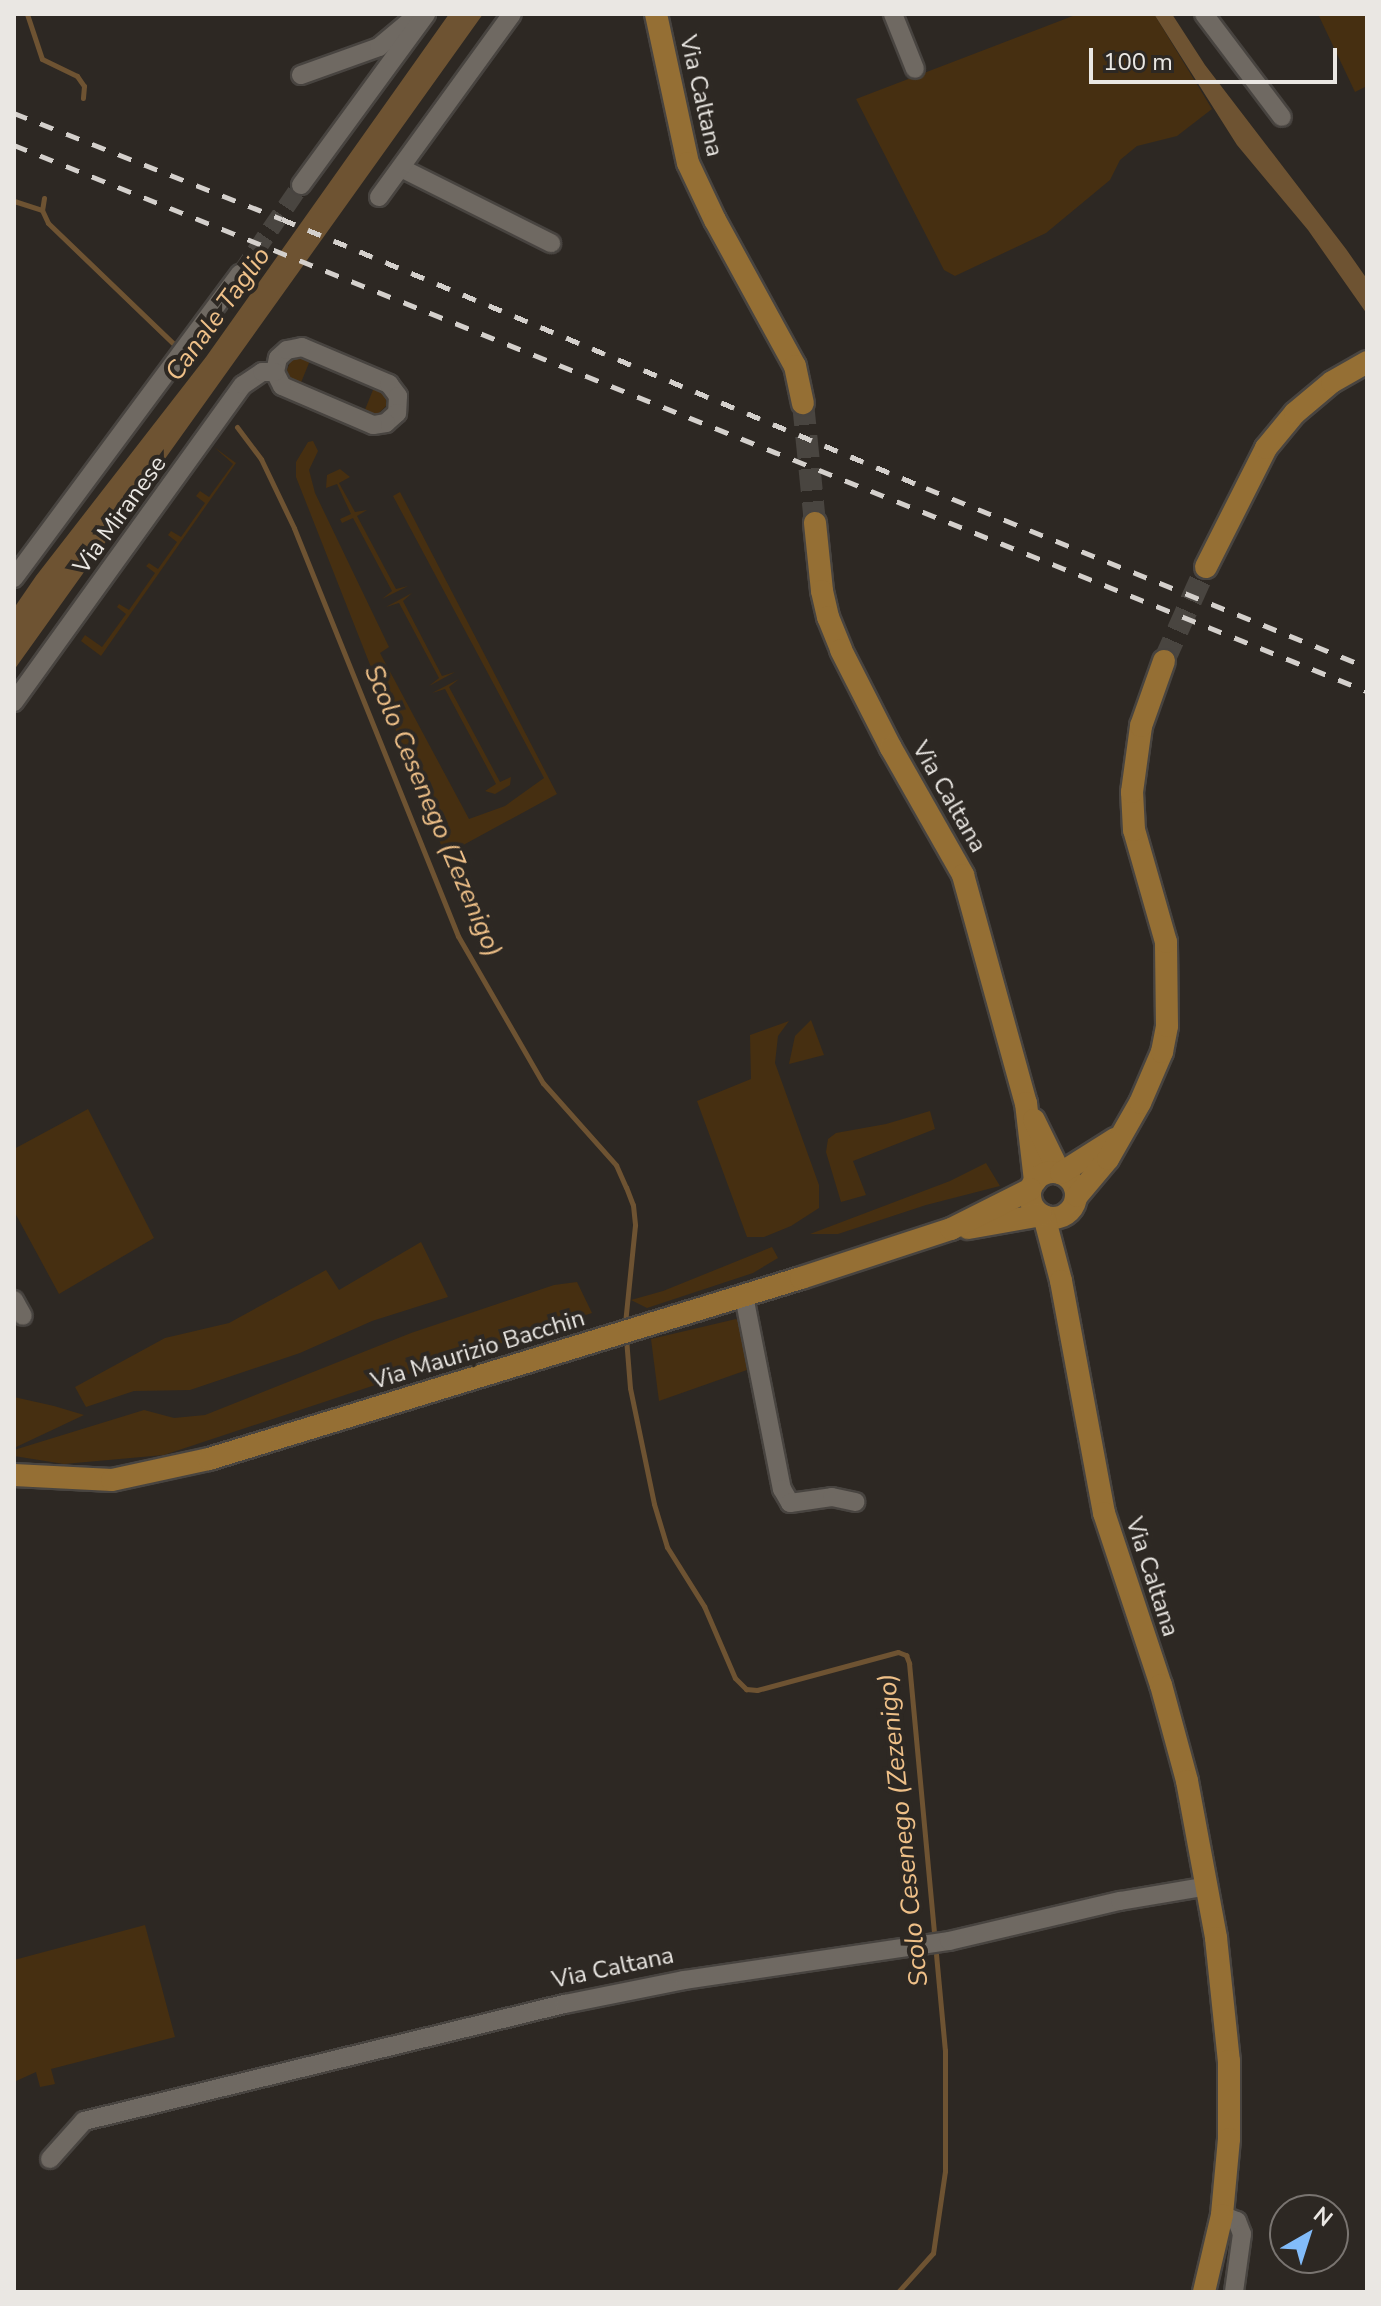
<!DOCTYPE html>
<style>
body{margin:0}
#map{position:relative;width:1381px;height:2306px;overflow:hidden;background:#2d2823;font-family:"Nunito Sans",sans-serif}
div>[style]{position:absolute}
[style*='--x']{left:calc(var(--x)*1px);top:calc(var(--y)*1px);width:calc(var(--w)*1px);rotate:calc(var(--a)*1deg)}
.green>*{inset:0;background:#462f11}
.water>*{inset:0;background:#6e5332}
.stream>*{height:5px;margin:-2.5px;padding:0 2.5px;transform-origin:2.5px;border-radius:2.5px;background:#6e5332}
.minor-tunnel>*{height:18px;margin-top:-9px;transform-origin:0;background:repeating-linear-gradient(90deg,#494540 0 18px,transparent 0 27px)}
.major-tunnel>*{height:22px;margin-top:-11px;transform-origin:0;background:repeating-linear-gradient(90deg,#494540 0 22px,transparent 0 33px)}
.roads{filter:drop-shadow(2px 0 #484440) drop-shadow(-2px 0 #484440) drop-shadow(0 2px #484440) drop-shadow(0 -2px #484440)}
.minor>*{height:18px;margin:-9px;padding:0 9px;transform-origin:9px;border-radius:9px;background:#6f6962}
.major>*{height:22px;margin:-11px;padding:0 11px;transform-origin:11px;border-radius:11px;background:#956f34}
.major>.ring{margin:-11px;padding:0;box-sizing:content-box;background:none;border:22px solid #956f34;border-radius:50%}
.rail>*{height:5px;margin-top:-2.5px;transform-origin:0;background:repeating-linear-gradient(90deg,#d4d0cc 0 14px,transparent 0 28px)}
span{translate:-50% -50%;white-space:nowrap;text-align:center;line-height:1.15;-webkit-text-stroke:8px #2d2823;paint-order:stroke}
.street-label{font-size:24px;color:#eae7e3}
.water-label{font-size:26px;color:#efc088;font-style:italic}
.frame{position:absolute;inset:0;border:16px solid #eae7e3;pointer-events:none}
.north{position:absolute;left:1269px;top:2194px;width:80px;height:80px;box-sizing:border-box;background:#2d2823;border:2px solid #797470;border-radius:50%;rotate:39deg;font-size:22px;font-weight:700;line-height:32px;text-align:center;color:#eae7e3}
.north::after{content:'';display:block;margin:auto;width:28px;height:36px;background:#82bcfa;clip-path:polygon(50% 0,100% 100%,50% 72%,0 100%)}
.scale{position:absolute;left:1089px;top:48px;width:248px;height:36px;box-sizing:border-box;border:4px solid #eae7e3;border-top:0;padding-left:10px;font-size:24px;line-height:28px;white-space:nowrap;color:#eae7e3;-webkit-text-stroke:6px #2d2823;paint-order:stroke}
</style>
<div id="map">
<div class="green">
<div style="clip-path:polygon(1078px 14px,1154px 14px,1212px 109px,1177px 136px,1137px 146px,1120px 160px,1110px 180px,1046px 233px,955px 276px,944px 270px,856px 99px)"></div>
<div style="clip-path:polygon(1318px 14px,1367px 14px,1367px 86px,1355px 92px)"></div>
<div style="clip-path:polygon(301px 356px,311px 358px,300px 385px,291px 381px,287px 370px,291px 360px)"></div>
<div style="clip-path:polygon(375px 385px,386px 395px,386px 406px,378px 414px,368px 414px,364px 412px)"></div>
<div style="clip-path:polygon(313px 441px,318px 451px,309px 470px,315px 493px,389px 647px,380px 653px,469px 819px,505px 806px,544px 778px,393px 496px,400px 492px,557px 794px,445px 855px,296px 477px,296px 462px,308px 442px)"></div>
<div style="clip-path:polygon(214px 447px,236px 463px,101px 656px,81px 641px,85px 635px,102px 647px,126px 614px,117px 607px,119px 604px,129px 610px,155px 573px,146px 566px,149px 563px,158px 569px,177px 542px,168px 535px,171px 531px,181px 537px,205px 503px,196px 496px,200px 491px,209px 497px,233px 464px)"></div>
<div style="clip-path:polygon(340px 469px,350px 477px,339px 483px,355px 512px,367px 510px,357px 516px,396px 589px,408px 586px,382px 599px,392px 591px,353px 518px,342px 523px,340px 519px,351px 514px,337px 484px,326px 488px,327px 475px)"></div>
<div style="clip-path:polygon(412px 593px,403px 601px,442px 676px,455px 672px,429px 686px,439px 678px,399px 603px,386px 607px)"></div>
<div style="clip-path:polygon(459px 679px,449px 687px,500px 782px,511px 777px,510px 785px,495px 794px,485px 791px,496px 784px,445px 689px,432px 693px)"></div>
<div style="clip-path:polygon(811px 1020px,824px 1055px,789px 1064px,795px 1036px)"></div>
<div style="clip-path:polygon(789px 1021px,778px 1036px,775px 1063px,819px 1185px,819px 1208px,791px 1226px,764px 1237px,747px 1237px,697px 1101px,751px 1079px,750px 1035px)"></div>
<div style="clip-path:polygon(88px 1109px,154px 1238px,59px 1294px,14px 1211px,14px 1149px)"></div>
<div style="clip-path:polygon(930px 1111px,935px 1129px,853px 1161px,866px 1195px,841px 1202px,826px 1152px,828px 1139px,836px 1133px,886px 1124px)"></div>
<div style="clip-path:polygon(986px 1163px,1000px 1186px,926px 1205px,838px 1234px,810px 1234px,950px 1181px)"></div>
<div style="clip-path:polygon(421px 1242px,448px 1297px,372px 1321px,300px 1353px,190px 1390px,134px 1391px,86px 1407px,75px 1387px,165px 1338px,229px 1323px,326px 1270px,339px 1290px)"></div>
<div style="clip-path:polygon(772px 1247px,778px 1258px,753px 1273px,647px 1308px,631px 1300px,663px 1291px)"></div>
<div style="clip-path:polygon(577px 1282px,592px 1313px,164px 1455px,64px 1464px,14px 1456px,14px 1450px,144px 1410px,174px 1418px,205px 1415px,411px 1333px,554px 1285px)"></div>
<div style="clip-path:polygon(736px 1319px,740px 1322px,747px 1370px,659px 1401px,651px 1339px)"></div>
<div style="clip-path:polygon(14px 1397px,54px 1406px,84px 1415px,14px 1448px)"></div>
<div style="clip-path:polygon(145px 1925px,175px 2037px,51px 2069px,55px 2084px,40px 2087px,36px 2072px,14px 2082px,14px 1960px)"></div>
</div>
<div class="water">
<div style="clip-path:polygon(449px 14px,483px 14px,14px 670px,14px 608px,36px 576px,206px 357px)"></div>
<div style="clip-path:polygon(1154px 14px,1172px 14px,1205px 65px,1346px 249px,1367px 279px,1367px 314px,1308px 230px,1237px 145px)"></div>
</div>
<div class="stream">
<div style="--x:27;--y:14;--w:47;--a:71.6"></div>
<div style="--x:42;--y:59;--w:39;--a:26"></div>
<div style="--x:77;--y:76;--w:12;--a:55"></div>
<div style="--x:84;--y:86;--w:12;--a:95"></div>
<div style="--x:44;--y:198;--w:12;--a:99"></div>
<div style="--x:42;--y:210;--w:14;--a:65"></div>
<div style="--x:48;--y:223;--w:178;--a:43.9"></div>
<div style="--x:14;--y:201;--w:29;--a:18"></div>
<div style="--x:237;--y:427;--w:40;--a:53"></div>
<div style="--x:261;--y:459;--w:76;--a:64.4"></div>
<div style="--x:294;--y:528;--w:440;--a:68.1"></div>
<div style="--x:458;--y:936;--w:170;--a:60"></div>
<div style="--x:543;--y:1083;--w:110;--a:48.3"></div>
<div style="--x:616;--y:1165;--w:24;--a:66"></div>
<div style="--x:626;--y:1187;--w:19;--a:69"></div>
<div style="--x:633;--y:1205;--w:20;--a:84"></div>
<div style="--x:635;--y:1225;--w:100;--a:95.8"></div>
<div style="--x:626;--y:1338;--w:50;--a:85.4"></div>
<div style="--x:630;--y:1388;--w:118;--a:78.3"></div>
<div style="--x:654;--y:1504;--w:45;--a:73.2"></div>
<div style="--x:667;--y:1547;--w:70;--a:57.9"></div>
<div style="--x:704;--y:1606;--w:78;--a:66.7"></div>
<div style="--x:735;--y:1678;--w:16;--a:45"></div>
<div style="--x:746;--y:1689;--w:11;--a:5"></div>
<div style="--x:757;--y:1690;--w:146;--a:-15.1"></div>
<div style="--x:898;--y:1652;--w:9;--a:21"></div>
<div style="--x:906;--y:1655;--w:9;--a:69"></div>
<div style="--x:909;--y:1663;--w:389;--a:84.7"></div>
<div style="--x:945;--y:2050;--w:121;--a:90"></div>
<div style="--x:945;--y:2171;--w:83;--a:98.3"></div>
<div style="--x:933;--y:2253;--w:52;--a:131.9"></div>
</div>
<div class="minor-tunnel">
<div style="--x:240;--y:274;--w:108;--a:-55.6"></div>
</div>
<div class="major-tunnel">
<div style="--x:803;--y:403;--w:121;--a:84.3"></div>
<div style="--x:1164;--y:661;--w:103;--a:-65.9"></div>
</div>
<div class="roads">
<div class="minor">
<div style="--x:893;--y:14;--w:59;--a:68.2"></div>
<div style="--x:1204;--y:14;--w:129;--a:52.9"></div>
<div style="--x:301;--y:75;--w:83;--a:-19.7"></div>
<div style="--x:379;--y:47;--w:50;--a:-40.1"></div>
<div style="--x:401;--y:168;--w:168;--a:26.6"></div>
<div style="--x:301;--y:185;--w:212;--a:-53.8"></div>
<div style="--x:379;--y:197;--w:226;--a:-54"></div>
<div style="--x:302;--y:347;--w:95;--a:23"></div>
<div style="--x:389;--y:384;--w:15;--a:53"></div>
<div style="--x:398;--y:396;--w:17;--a:93"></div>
<div style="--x:397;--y:413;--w:15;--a:138"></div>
<div style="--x:386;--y:423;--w:13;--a:171"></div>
<div style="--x:373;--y:425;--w:99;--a:-156.8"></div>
<div style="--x:282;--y:386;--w:16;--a:-117"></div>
<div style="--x:275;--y:372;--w:14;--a:-78"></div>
<div style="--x:278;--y:358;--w:12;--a:-42"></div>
<div style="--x:287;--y:350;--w:15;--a:-11"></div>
<div style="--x:14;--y:578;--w:379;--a:-53.4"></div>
<div style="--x:14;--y:702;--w:391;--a:-54.2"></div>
<div style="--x:243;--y:385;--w:23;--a:-34"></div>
<div style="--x:262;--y:372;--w:13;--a:0"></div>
<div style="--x:744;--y:1296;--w:197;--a:78.9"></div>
<div style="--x:782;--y:1489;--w:16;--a:60"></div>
<div style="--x:790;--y:1503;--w:42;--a:-8.1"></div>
<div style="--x:832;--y:1497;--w:24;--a:12"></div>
<div style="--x:14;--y:1300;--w:18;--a:61"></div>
<div style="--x:50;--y:2159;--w:51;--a:-48.2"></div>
<div style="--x:84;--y:2121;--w:495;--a:-13.7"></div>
<div style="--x:565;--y:2004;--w:121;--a:-11.4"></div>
<div style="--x:684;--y:1980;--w:268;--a:-8.4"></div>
<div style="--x:949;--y:1941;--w:176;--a:-13.2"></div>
<div style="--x:1120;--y:1901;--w:89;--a:-9.7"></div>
<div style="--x:1222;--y:2215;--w:16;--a:22"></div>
<div style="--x:1237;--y:2221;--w:14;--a:69"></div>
<div style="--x:1242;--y:2234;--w:59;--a:97.9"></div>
</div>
<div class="major">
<div style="--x:656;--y:14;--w:152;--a:77.9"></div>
<div style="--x:688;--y:163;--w:63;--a:64.7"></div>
<div style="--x:715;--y:220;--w:166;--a:61.3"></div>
<div style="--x:795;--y:366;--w:38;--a:78"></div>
<div style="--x:815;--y:523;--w:68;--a:84.1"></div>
<div style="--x:822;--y:591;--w:27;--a:77"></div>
<div style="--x:828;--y:617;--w:35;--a:68"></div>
<div style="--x:841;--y:650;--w:110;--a:63"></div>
<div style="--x:891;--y:748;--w:146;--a:60.4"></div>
<div style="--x:963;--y:875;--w:237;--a:74.6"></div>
<div style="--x:1026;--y:1103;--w:79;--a:83.4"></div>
<div style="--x:1206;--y:567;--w:133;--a:-63.2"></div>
<div style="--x:1266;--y:448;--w:45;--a:-50.4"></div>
<div style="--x:1295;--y:413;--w:48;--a:-40"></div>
<div style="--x:1332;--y:382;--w:40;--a:-29.7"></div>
<div style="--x:1034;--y:1120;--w:59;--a:63.9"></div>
<div class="ring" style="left:1030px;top:1172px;width:24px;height:24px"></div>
<div style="--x:1061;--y:1173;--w:64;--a:-32.2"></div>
<div style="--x:1077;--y:1196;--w:48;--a:-50"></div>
<div style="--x:1108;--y:1159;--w:64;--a:-60.3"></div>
<div style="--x:1140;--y:1103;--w:56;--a:-66.7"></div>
<div style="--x:1162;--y:1052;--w:26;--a:-79"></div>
<div style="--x:1167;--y:1026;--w:84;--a:-90.7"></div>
<div style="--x:1166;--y:942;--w:116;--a:-105.9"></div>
<div style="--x:1134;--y:830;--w:38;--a:-93"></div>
<div style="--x:1132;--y:792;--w:67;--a:-82.2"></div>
<div style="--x:1141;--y:726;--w:69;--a:-70.5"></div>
<div style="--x:1044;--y:1216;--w:67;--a:75.3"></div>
<div style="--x:1061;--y:1281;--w:236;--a:79.5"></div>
<div style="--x:1104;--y:1513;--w:181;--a:71.7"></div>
<div style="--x:1161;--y:1685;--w:99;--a:74.8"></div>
<div style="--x:1187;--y:1781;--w:160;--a:79.5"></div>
<div style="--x:1216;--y:1938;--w:124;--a:84"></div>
<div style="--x:1229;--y:2061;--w:78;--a:90"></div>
<div style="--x:1229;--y:2139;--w:76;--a:95.3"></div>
<div style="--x:1222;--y:2215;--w:79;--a:103.2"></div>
<div style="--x:968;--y:1228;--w:74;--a:-10.1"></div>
<div style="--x:14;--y:1475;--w:98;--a:2.9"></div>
<div style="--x:112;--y:1480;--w:99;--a:-12.2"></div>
<div style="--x:209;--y:1459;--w:619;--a:-17"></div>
<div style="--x:801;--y:1278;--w:158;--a:-18.1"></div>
<div style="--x:951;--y:1229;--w:89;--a:-26.6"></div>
</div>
</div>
<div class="rail">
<div style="--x:14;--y:113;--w:288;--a:21.6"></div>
<div style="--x:282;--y:219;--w:698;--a:22.67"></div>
<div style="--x:926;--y:488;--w:476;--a:22.1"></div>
<div style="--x:14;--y:145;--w:1459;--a:21.98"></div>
</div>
<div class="street-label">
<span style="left:701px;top:96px;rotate:77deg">Via Caltana</span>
<span style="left:120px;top:515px;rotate:-54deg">Via Miranese</span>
<span style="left:949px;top:797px;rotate:60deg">Via Caltana</span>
<span style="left:478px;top:1350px;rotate:-17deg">Via Maurizio Bacchin</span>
<span style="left:1152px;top:1577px;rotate:72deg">Via Caltana</span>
<span style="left:613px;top:1968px;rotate:-12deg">Via Caltana</span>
</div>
<div class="water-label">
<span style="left:218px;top:314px;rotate:-54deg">Canale Taglio</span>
<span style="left:433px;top:811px;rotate:67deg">Scolo Cesenego (Zezenigo)</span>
<span style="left:903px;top:1830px;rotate:-96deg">Scolo Cesenego (Zezenigo)</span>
</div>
<div class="frame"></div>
<div class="north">N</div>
<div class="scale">100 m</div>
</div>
